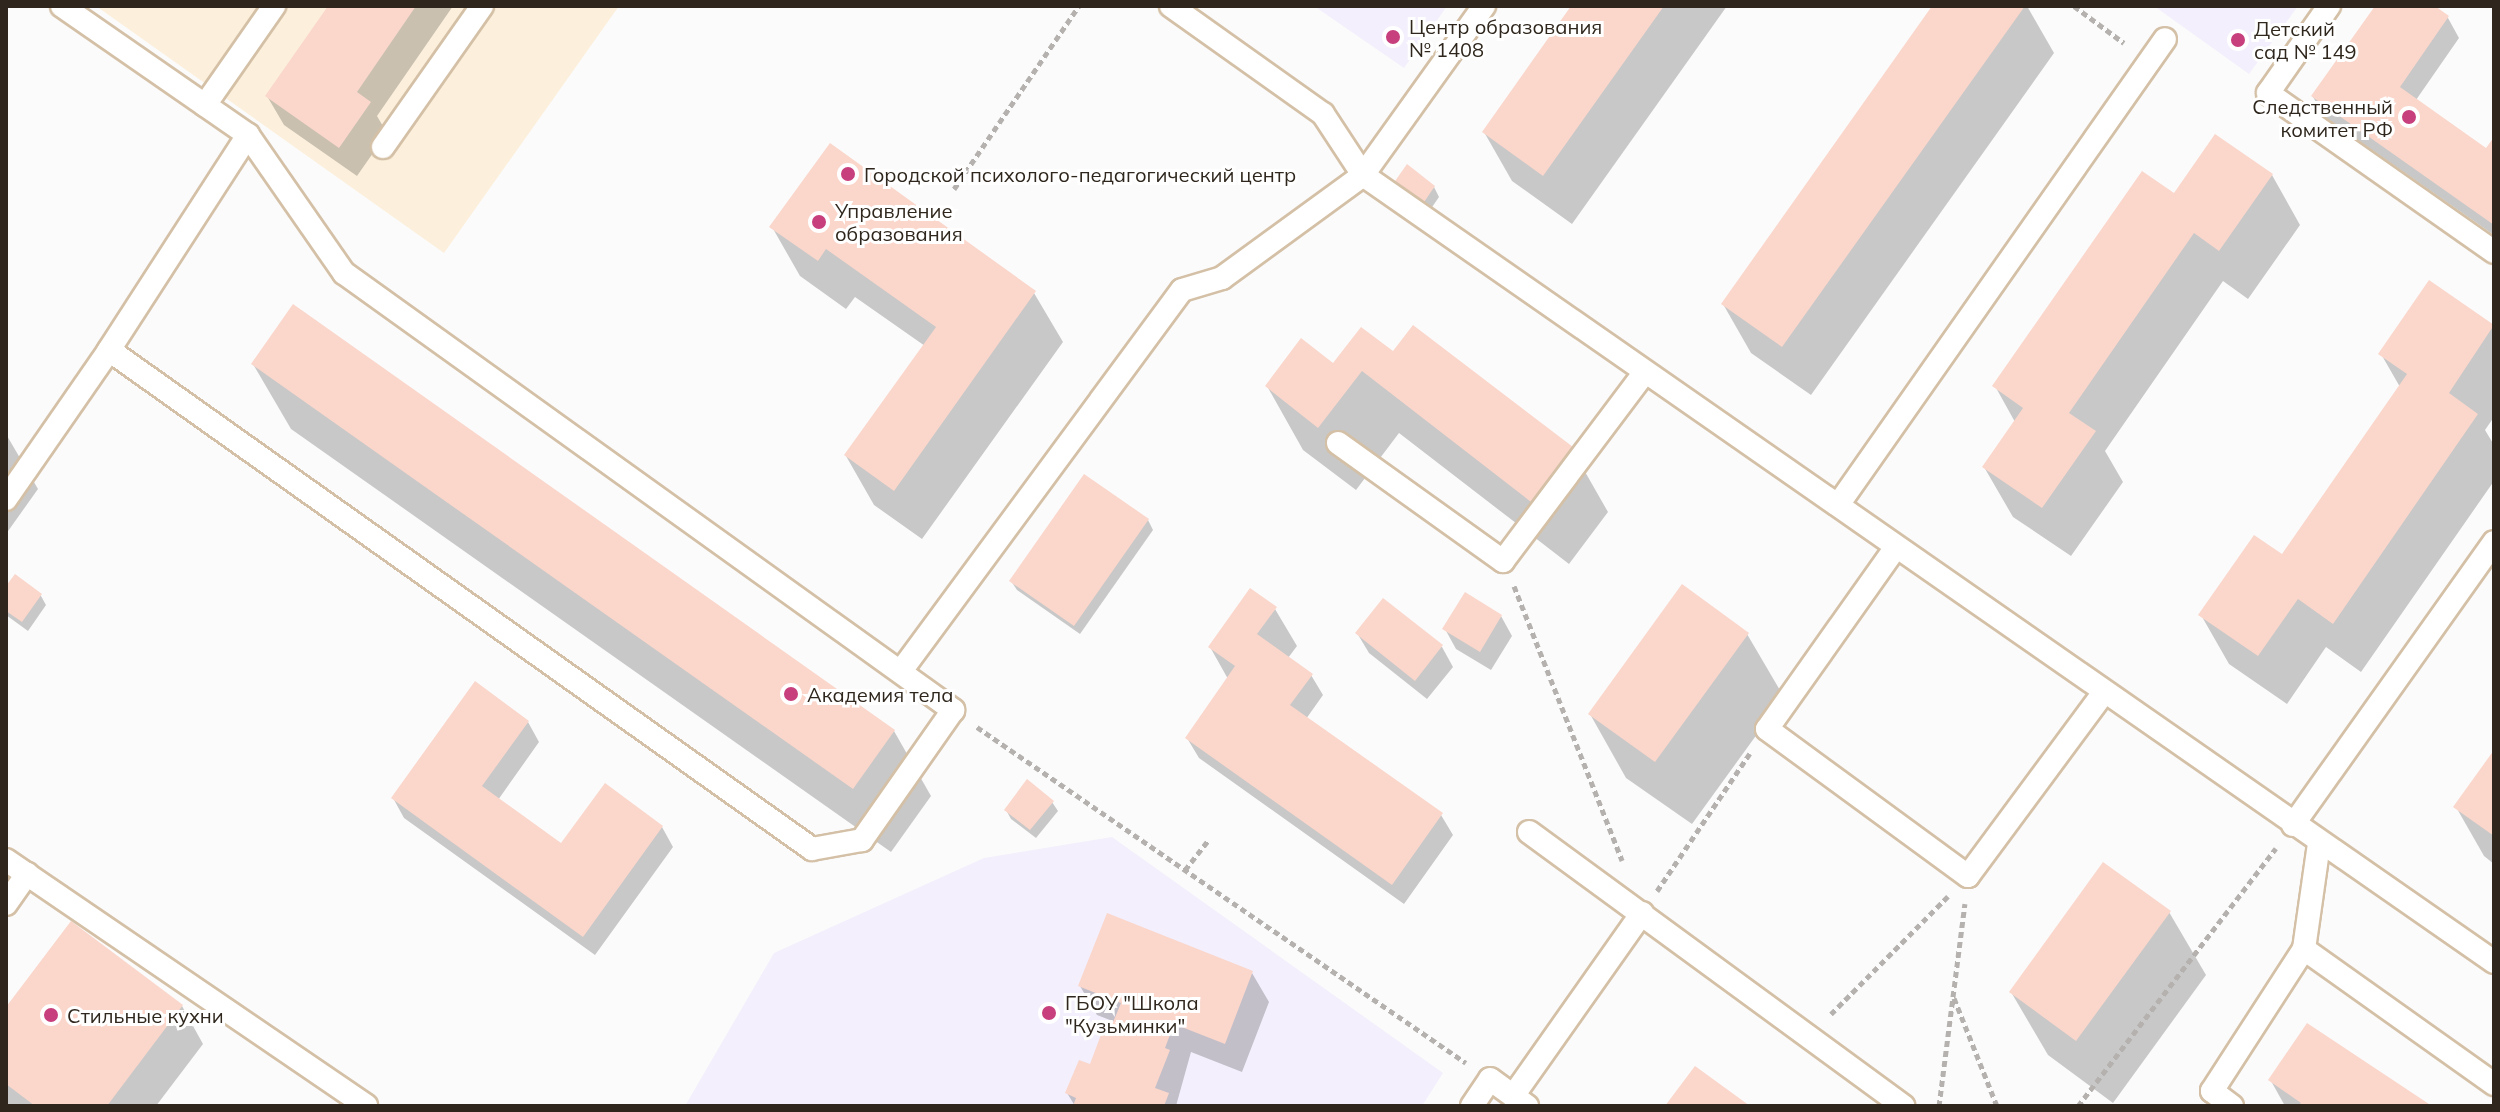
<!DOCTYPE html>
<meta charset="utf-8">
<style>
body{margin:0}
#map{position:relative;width:2500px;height:1112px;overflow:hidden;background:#fbfbfb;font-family:Mulish,sans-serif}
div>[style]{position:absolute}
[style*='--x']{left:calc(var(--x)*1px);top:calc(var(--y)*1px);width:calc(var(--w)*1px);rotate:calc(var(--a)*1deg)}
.education>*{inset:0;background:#f3effc}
.medical>*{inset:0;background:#fcf0dc}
.shadow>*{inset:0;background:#0003}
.building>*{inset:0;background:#fad6cb}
.path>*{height:5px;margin-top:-2.5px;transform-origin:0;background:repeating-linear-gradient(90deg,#b4b1ae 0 6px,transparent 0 10px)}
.roads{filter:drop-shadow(2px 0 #d4c0a6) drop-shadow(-2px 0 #d4c0a6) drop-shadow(0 2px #d4c0a6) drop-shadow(0 -2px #d4c0a6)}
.service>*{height:22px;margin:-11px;padding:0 11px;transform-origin:11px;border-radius:11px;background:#fff}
.dots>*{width:22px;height:22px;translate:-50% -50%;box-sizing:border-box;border:4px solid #fff;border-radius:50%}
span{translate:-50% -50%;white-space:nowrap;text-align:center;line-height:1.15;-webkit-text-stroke:6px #fff;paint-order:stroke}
.poi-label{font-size:20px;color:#2f271d}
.left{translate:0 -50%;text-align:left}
.right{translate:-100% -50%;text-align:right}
.frame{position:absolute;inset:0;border:8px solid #2f271d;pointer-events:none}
</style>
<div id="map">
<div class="education">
<div style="clip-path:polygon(1314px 6px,1447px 6px,1404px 68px)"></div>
<div style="clip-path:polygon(2154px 6px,2298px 6px,2249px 74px)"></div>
<div style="clip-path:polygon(1112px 837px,1443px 1073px,1422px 1106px,685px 1106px,774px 953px,984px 858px)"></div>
</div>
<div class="medical">
<div style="clip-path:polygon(96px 6px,619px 6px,444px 253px)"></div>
</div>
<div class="shadow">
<div style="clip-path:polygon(330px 6px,453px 6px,377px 116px,387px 133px,357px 176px,284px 125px,267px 96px)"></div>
<div style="clip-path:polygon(1573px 6px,1727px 6px,1572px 224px,1512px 181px,1484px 132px)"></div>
<div style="clip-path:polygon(1934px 6px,2027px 6px,2054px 53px,1811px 395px,1751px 353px,1723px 304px)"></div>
<div style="clip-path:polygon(2377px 6px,2431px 6px,2448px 18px,2459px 38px,2416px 100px,2487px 150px,2494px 140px,2494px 235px,2325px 117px,2313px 97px)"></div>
<div style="clip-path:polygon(2272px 175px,2300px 225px,2248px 299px,2223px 281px,2105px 451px,2123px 482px,2071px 556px,2013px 517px,1984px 467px,2015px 422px,1995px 386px,2174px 196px)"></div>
<div style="clip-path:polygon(1395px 184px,1434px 187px,1439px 197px,1428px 213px)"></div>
<div style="clip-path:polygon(772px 227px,1034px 293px,1063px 342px,922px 539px,874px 505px,846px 456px,925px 346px,855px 297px,846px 309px,800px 276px)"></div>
<div style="clip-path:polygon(2430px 283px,2494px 328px,2494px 417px,2485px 430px,2494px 445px,2494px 481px,2361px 672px,2326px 647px,2287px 704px,2229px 664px,2201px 615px,2283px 556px,2400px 387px,2381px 354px)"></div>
<div style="clip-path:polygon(1393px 354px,1572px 449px,1608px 512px,1569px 564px,1399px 433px,1356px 490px,1303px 450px,1267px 386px,1333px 366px)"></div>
<div style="clip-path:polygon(253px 364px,894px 731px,931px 796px,891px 852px,291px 429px)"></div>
<div style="clip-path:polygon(6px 434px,38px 489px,6px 534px)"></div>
<div style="clip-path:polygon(1148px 520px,1153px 530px,1080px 634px,1017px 590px,1011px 581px)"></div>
<div style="clip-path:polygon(16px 577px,41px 596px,46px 605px,28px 631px,6px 615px,6px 590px)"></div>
<div style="clip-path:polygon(1275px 609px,1297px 646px,1288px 658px,1311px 675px,1323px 695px,1306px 719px,1441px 815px,1453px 835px,1404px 904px,1199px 758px,1187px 738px,1228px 679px,1210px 647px)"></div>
<div style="clip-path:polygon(1501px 616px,1512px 636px,1491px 670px,1456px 649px,1445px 629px)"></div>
<div style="clip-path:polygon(1357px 633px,1442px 647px,1453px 667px,1427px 699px,1369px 653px)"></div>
<div style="clip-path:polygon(1747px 634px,1784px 697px,1692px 824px,1626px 778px,1590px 714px)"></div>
<div style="clip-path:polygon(528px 722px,539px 742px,498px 800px,561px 846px,662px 827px,673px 847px,595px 955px,404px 818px,393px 798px)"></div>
<div style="clip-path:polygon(2494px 753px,2494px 864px,2484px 856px,2456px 807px)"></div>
<div style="clip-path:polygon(1052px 802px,1058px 811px,1036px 838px,1011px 819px,1006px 810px)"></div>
<div style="clip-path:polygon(2169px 912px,2206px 975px,2113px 1103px,2048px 1055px,2011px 992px)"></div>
<div style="clip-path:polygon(1252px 973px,1269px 1002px,1242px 1072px,1191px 1052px,1176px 1106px,1075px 1106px,1067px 1093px,1091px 1067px,1115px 1022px,1097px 1015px,1080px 986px)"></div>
<div style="clip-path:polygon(182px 1006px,203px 1044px,156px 1106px,6px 1104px,6px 1010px)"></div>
<div style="clip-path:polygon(2271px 1081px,2428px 1106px,2285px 1106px)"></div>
</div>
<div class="building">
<div style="clip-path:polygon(328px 6px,416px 6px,357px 92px,371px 102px,339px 148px,265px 96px)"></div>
<div style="clip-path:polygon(1571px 6px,1664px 6px,1543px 176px,1482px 132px)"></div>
<div style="clip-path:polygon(1932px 6px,2025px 6px,1782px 347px,1721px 304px)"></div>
<div style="clip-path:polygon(2375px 6px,2435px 6px,2449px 16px,2400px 87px,2486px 148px,2494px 137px,2494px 225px,2311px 96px)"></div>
<div style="clip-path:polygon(2215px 134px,2273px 174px,2219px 251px,2194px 233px,2069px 413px,2096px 431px,2042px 508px,1982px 467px,2023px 408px,1992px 386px,2142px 171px,2174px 193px)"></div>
<div style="clip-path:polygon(830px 143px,1036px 291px,894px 491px,844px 455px,936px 327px,826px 249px,818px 261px,769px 227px)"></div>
<div style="clip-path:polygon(1407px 164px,1435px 186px,1422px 205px,1393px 184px)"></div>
<div style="clip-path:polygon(2429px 280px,2494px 325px,2449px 393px,2478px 414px,2333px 624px,2298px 599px,2258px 656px,2198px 615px,2254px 535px,2282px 554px,2407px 374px,2378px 354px)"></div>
<div style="clip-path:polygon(293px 304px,895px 730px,853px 789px,251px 364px)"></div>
<div style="clip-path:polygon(1413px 325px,1573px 447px,1531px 502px,1362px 371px,1318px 428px,1265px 386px,1301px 338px,1333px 363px,1361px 327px,1393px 351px)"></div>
<div style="clip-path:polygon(1084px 474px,1149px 519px,1074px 626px,1009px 581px)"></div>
<div style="clip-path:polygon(15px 574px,42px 594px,22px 622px,6px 611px,6px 586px)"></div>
<div style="clip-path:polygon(1682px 584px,1749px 633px,1655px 762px,1588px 714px)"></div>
<div style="clip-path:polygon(1250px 588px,1277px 607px,1257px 634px,1313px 674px,1290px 705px,1443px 813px,1392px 885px,1185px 738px,1235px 666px,1208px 647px)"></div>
<div style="clip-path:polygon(1465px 592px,1502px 615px,1480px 652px,1442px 629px)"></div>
<div style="clip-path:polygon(1383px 598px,1443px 645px,1415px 681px,1355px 633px)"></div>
<div style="clip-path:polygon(475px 681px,529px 721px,482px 786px,561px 843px,605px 783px,663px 826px,583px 937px,391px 798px)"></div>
<div style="clip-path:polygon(2494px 750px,2494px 836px,2453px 807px)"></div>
<div style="clip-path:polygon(1027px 779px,1054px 801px,1030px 830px,1004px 810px)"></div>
<div style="clip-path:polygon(2103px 862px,2171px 911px,2076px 1041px,2009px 992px)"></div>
<div style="clip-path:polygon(1107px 913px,1253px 971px,1225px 1044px,1174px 1024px,1165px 1048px,1170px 1050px,1155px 1088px,1169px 1093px,1164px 1106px,1073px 1106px,1076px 1098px,1065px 1093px,1079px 1060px,1090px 1064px,1105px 1024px,1111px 1027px,1121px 1003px,1078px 986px)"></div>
<div style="clip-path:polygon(71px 921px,183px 1005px,107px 1106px,35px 1106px,6px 1084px,6px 1007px)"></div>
<div style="clip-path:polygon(2307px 1023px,2432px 1106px,2298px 1106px,2301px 1103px,2268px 1080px)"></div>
<div style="clip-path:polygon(1695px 1066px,1750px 1106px,1665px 1106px)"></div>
</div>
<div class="path">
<div style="--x:2074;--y:6;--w:62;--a:36.5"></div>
<div style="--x:954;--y:189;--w:222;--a:-55.7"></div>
<div style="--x:1514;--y:586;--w:295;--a:68.5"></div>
<div style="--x:977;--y:727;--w:593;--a:34.49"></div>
<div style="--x:1185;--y:870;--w:37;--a:-52"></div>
<div style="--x:1657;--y:891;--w:166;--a:-56"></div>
<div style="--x:1954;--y:998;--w:116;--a:68.3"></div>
<div style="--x:1831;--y:1014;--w:166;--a:-45.2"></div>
<div style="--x:1939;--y:1106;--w:204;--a:-82.7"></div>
<div style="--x:2078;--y:1106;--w:325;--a:-52.5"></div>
</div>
<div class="roads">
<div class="service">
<div style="--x:62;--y:6;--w:226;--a:34.7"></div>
<div style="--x:248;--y:135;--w:168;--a:55.2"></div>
<div style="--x:344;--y:273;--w:750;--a:35.66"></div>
<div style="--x:953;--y:710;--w:159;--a:125"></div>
<div style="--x:862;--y:840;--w:51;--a:169.8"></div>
<div style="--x:812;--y:849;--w:862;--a:-144.63"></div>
<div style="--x:1171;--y:6;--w:186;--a:35.4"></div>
<div style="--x:1323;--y:114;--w:73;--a:56.7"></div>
<div style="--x:1363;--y:175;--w:1378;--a:34.83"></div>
<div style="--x:2329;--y:6;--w:106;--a:125"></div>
<div style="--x:2268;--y:93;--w:276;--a:35.1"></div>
<div style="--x:205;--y:105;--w:121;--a:-55.1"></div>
<div style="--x:383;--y:147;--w:172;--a:-54.9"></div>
<div style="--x:1338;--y:443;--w:203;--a:35.6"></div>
<div style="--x:1503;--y:561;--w:236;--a:-53.1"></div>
<div style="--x:6;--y:499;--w:181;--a:-55.3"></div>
<div style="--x:109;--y:350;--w:256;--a:-57.1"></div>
<div style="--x:1838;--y:505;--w:569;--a:-54.94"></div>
<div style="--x:1896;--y:547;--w:223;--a:125.3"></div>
<div style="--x:1767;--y:729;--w:249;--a:36.2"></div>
<div style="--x:1968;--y:876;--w:229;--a:-53.5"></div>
<div style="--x:901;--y:671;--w:473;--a:-53.6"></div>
<div style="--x:1182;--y:290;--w:42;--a:-16.7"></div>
<div style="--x:1222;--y:278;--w:175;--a:-36.1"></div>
<div style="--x:1363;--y:175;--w:208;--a:-54.4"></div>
<div style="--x:2293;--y:825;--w:347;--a:-54.6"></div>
<div style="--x:1529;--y:832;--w:464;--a:36.2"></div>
<div style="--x:6;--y:860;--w:436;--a:34.3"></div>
<div style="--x:6;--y:904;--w:37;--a:-55"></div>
<div style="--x:2304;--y:949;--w:233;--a:35.4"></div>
<div style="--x:1513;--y:1096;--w:224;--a:-54.8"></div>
<div style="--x:1472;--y:1106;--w:32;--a:-56"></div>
<div style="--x:1490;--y:1079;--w:46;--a:36.1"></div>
<div style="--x:2232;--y:1106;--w:25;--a:-143"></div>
<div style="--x:2212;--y:1091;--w:169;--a:-57.1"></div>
<div style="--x:2304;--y:949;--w:107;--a:-81.9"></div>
</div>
</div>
<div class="dots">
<div style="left:1393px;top:37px;background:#c73f7d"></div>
<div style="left:2238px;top:40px;background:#c73f7d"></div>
<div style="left:2409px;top:117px;background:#c73f7d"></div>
<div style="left:848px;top:174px;background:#c73f7d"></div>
<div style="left:819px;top:222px;background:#c73f7d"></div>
<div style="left:791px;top:694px;background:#c73f7d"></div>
<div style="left:1049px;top:1013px;background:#c73f7d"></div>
<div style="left:51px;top:1015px;background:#c73f7d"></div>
</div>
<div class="poi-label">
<span class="left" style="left:1409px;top:38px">Центр образования<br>№ 1408</span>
<span class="left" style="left:2254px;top:40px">Детский<br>сад № 149</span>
<span class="right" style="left:2393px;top:118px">Следственный<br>комитет РФ</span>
<span class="left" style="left:864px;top:174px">Городской психолого-педагогический центр</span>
<span class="left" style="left:835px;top:222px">Управление<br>образования</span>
<span class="left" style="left:807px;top:694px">Академия тела</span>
<span class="left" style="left:1065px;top:1014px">ГБОУ "Школа<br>"Кузьминки"</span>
<span class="left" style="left:67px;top:1015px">Стильные кухни</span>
</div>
<div class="frame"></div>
</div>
